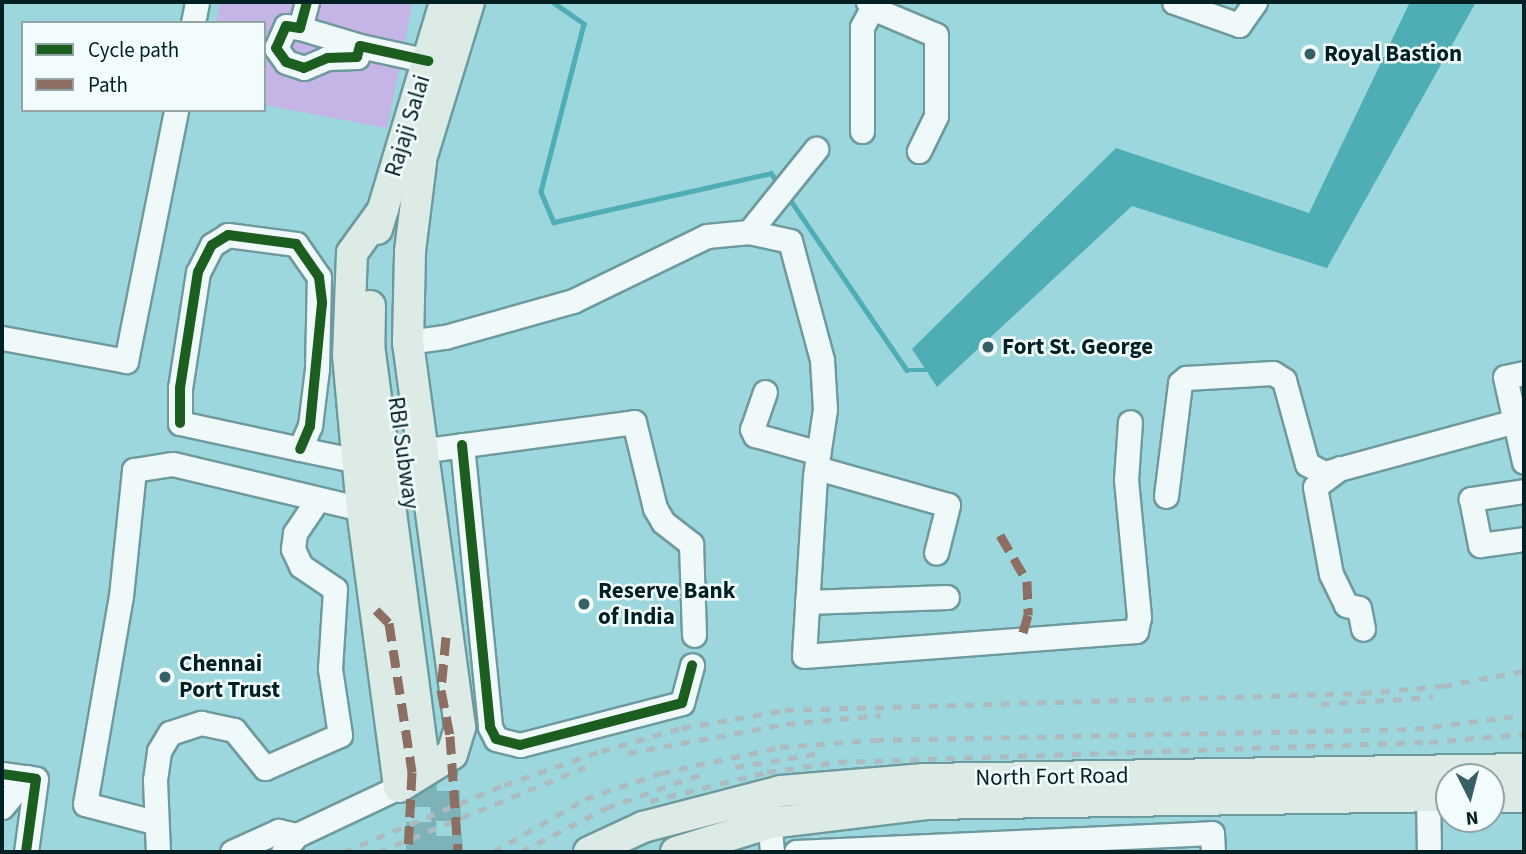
<!DOCTYPE html>
<style>
body{margin:0}
#map{position:relative;width:1526px;height:854px;overflow:hidden;background:#9bd7dd;font-family:"Source Sans 3",sans-serif}
div>[style]{position:absolute}
[style*='--x']{left:calc(var(--x)*1px);top:calc(var(--y)*1px);width:calc(var(--w)*1px);rotate:calc(var(--a)*1deg)}
.green>*{inset:0;background:#c5b4e6}
.water>*{inset:0;background:#4fadb6}
.stream>*{height:4.5px;margin:-2.25px;padding:0 2.25px;transform-origin:2.25px;border-radius:2.25px;background:#4fadb6}
.major-tunnel>*{height:30px;margin-top:-15px;transform-origin:0;background:repeating-linear-gradient(90deg,#7cb2b8 0 30px,transparent 0 45px)}
.roads{filter:drop-shadow(2px 0 #6e9a9e) drop-shadow(-2px 0 #6e9a9e) drop-shadow(0 2px #6e9a9e) drop-shadow(0 -2px #6e9a9e)}
.minor>*{height:23px;margin:-11.5px;padding:0 11.5px;transform-origin:11.5px;border-radius:11.5px;background:#f0f9fa}
.major>*{height:30px;margin:-15px;padding:0 15px;transform-origin:15px;border-radius:15px;background:#ddebe7}
.rail>*{height:4.5px;margin-top:-2.25px;transform-origin:0;background:repeating-linear-gradient(90deg,#acbbbd 0 9px,transparent 0 18px)}
.quiet>*{height:9px;margin-top:-4.5px;transform-origin:0;background:repeating-linear-gradient(90deg,#8d6e63 0 18px,transparent 0 27px)}
.cycleway>*{height:10px;margin:-5px;padding:0 5px;transform-origin:5px;border-radius:5px;background:#1b5e20}
.dots>*{width:19px;height:19px;translate:-50% -50%;box-sizing:border-box;border:4px solid #f3fcfd;border-radius:50%}
span{translate:-50% -50%;white-space:nowrap;text-align:center;line-height:1.15;-webkit-text-stroke:5px #f3fcfd;paint-order:stroke}
.poi-label{font-size:23px;color:#002024;font-weight:700}
.left{translate:0 -50%;text-align:left}
.street-label{font-size:23px;color:#002024}
.frame{position:absolute;inset:0;border:4px solid #002024;pointer-events:none}
.legend{position:absolute;left:21px;top:21px;width:245px;height:91px;box-sizing:border-box;background:#f3fcfd;border:2px solid #92a4a6;margin:0;padding:9px 12px;list-style:none;font-size:21px;color:#002024}
.legend li{display:flex;align-items:center;gap:14px;height:35px}
.legend b{width:35px;border:2px solid #92a4a6}
.north{position:absolute;left:1435px;top:763px;width:70px;height:70px;box-sizing:border-box;background:#f3fcfd;border:2px solid #92a4a6;border-radius:50%;rotate:174deg;font-size:19px;font-weight:700;line-height:28px;text-align:center;color:#002024}
.north::after{content:'';display:block;margin:auto;width:24px;height:32px;background:#366065;clip-path:polygon(50% 0,100% 100%,50% 72%,0 100%)}
</style>
<div id="map">
<div class="green">
<div style="clip-path:polygon(220px 2px,413px 2px,387px 128px,264px 105px,264px 23px,216px 23px)"></div>
</div>
<div class="water">
<div style="clip-path:polygon(1410px 2px,1476px 2px,1327px 268px,1132px 206px,937px 387px,912px 349px,1116px 148px,1309px 213px)"></div>
</div>
<div class="stream">
<div style="--x:553;--y:2;--w:38;--a:35"></div>
<div style="--x:584;--y:24;--w:173;--a:104.4"></div>
<div style="--x:541;--y:192;--w:33;--a:67"></div>
<div style="--x:554;--y:222;--w:222;--a:-12.7"></div>
<div style="--x:771;--y:173;--w:15;--a:53"></div>
<div style="--x:787;--y:195;--w:212;--a:55.6"></div>
<div style="--x:907;--y:370;--w:24;--a:0"></div>
</div>
<div class="major-tunnel">
<div style="--x:442;--y:746;--w:106;--a:86.8"></div>
<div style="--x:421;--y:852;--w:101;--a:-89.4"></div>
</div>
<div class="roads">
<div class="minor">
<div style="--x:307;--y:2;--w:27;--a:105"></div>
<div style="--x:300;--y:28;--w:14;--a:-172"></div>
<div style="--x:286;--y:26;--w:24;--a:114"></div>
<div style="--x:276;--y:48;--w:17;--a:54"></div>
<div style="--x:286;--y:62;--w:19;--a:18"></div>
<div style="--x:304;--y:68;--w:25;--a:-23"></div>
<div style="--x:327;--y:58;--w:30;--a:-2"></div>
<div style="--x:357;--y:57;--w:11;--a:-75"></div>
<div style="--x:360;--y:46;--w:70;--a:12.4"></div>
<div style="--x:868;--y:2;--w:7;--a:56"></div>
<div style="--x:872;--y:8;--w:69;--a:22.9"></div>
<div style="--x:936;--y:35;--w:81;--a:90"></div>
<div style="--x:936;--y:116;--w:39;--a:116"></div>
<div style="--x:1174;--y:2;--w:69;--a:19.5"></div>
<div style="--x:1239;--y:25;--w:28;--a:-55"></div>
<div style="--x:193;--y:23;--w:21;--a:-79"></div>
<div style="--x:300;--y:28;--w:63;--a:16.7"></div>
<div style="--x:862;--y:131;--w:104;--a:-90"></div>
<div style="--x:862;--y:27;--w:21;--a:-62"></div>
<div style="--x:749;--y:232;--w:107;--a:-51.1"></div>
<div style="--x:2;--y:338;--w:126;--a:10.5"></div>
<div style="--x:126;--y:361;--w:256;--a:-78.7"></div>
<div style="--x:408;--y:342;--w:37;--a:-8"></div>
<div style="--x:445;--y:337;--w:133;--a:-15.7"></div>
<div style="--x:573;--y:301;--w:149;--a:-25.9"></div>
<div style="--x:707;--y:236;--w:42;--a:-5.4"></div>
<div style="--x:749;--y:232;--w:42;--a:12.4"></div>
<div style="--x:790;--y:241;--w:123;--a:74.9"></div>
<div style="--x:822;--y:360;--w:49;--a:86.5"></div>
<div style="--x:825;--y:409;--w:68;--a:98.5"></div>
<div style="--x:815;--y:476;--w:180;--a:93.5"></div>
<div style="--x:804;--y:656;--w:333;--a:-4.3"></div>
<div style="--x:1136;--y:631;--w:14;--a:-78"></div>
<div style="--x:1139;--y:617;--w:138;--a:-95.4"></div>
<div style="--x:1126;--y:480;--w:58;--a:-86.1"></div>
<div style="--x:1524;--y:373;--w:19;--a:168"></div>
<div style="--x:1505;--y:377;--w:87;--a:77.4"></div>
<div style="--x:765;--y:392;--w:39;--a:109"></div>
<div style="--x:752;--y:429;--w:7;--a:63"></div>
<div style="--x:755;--y:435;--w:66;--a:15.7"></div>
<div style="--x:462;--y:445;--w:283;--a:84.3"></div>
<div style="--x:490;--y:727;--w:13;--a:63"></div>
<div style="--x:496;--y:739;--w:25;--a:14"></div>
<div style="--x:520;--y:745;--w:167;--a:-14.5"></div>
<div style="--x:682;--y:703;--w:39;--a:-75"></div>
<div style="--x:300;--y:449;--w:25;--a:-67"></div>
<div style="--x:310;--y:426;--w:57;--a:-83"></div>
<div style="--x:317;--y:369;--w:92;--a:-88.8"></div>
<div style="--x:319;--y:277;--w:40;--a:-124.9"></div>
<div style="--x:296;--y:244;--w:69;--a:-172.5"></div>
<div style="--x:228;--y:235;--w:19;--a:148"></div>
<div style="--x:212;--y:245;--w:30;--a:117"></div>
<div style="--x:198;--y:272;--w:117;--a:98.8"></div>
<div style="--x:180;--y:388;--w:35;--a:90"></div>
<div style="--x:180;--y:423;--w:123;--a:12.2"></div>
<div style="--x:300;--y:449;--w:59;--a:11.7"></div>
<div style="--x:420;--y:451;--w:216;--a:-7.7"></div>
<div style="--x:634;--y:422;--w:89;--a:76.3"></div>
<div style="--x:655;--y:508;--w:16;--a:60"></div>
<div style="--x:663;--y:522;--w:36;--a:38"></div>
<div style="--x:691;--y:544;--w:91;--a:88.1"></div>
<div style="--x:817;--y:468;--w:136;--a:15.8"></div>
<div style="--x:948;--y:505;--w:49;--a:104"></div>
<div style="--x:1340;--y:468;--w:31;--a:143"></div>
<div style="--x:1315;--y:487;--w:88;--a:79.6"></div>
<div style="--x:1331;--y:574;--w:34;--a:64"></div>
<div style="--x:1346;--y:605;--w:13;--a:13"></div>
<div style="--x:1359;--y:608;--w:21;--a:79"></div>
<div style="--x:1524;--y:491;--w:54;--a:171.4"></div>
<div style="--x:1471;--y:499;--w:47;--a:78.9"></div>
<div style="--x:1480;--y:545;--w:44;--a:-7.8"></div>
<div style="--x:1166;--y:496;--w:114;--a:-82.9"></div>
<div style="--x:1180;--y:383;--w:8;--a:-40"></div>
<div style="--x:1186;--y:378;--w:87;--a:-3.3"></div>
<div style="--x:1273;--y:373;--w:13;--a:32"></div>
<div style="--x:1284;--y:380;--w:87;--a:74.7"></div>
<div style="--x:1307;--y:464;--w:19;--a:28"></div>
<div style="--x:1324;--y:473;--w:198;--a:-15.2"></div>
<div style="--x:807;--y:602;--w:140;--a:-2"></div>
<div style="--x:2;--y:774;--w:34;--a:8"></div>
<div style="--x:36;--y:779;--w:74;--a:97.8"></div>
<div style="--x:1428;--y:796;--w:56;--a:89"></div>
<div style="--x:2;--y:807;--w:39;--a:-50"></div>
<div style="--x:768;--y:807;--w:45;--a:84.9"></div>
<div style="--x:154;--y:822;--w:71;--a:-165.4"></div>
<div style="--x:85;--y:804;--w:211;--a:-80.2"></div>
<div style="--x:121;--y:596;--w:127;--a:-84.1"></div>
<div style="--x:134;--y:470;--w:39;--a:-9"></div>
<div style="--x:173;--y:464;--w:194;--a:13.4"></div>
<div style="--x:158;--y:852;--w:72;--a:-92.4"></div>
<div style="--x:155;--y:780;--w:29;--a:-82"></div>
<div style="--x:159;--y:751;--w:21;--a:-59"></div>
<div style="--x:170;--y:733;--w:33;--a:-18"></div>
<div style="--x:201;--y:723;--w:34;--a:12"></div>
<div style="--x:234;--y:730;--w:49;--a:50.8"></div>
<div style="--x:265;--y:768;--w:82;--a:-23.7"></div>
<div style="--x:340;--y:735;--w:67;--a:-98.6"></div>
<div style="--x:330;--y:669;--w:80;--a:-86.4"></div>
<div style="--x:335;--y:589;--w:41;--a:-145.9"></div>
<div style="--x:301;--y:566;--w:19;--a:-115"></div>
<div style="--x:293;--y:549;--w:16;--a:-83"></div>
<div style="--x:295;--y:533;--w:41;--a:-55.9"></div>
<div style="--x:232;--y:852;--w:51;--a:-24.5"></div>
<div style="--x:278;--y:831;--w:19;--a:12"></div>
<div style="--x:283;--y:852;--w:22;--a:-51"></div>
<div style="--x:297;--y:835;--w:113;--a:-25.2"></div>
<div style="--x:796;--y:852;--w:416;--a:-2.6"></div>
<div style="--x:1212;--y:833;--w:19;--a:87"></div>
</div>
<div class="major">
<div style="--x:414;--y:182;--w:188;--a:-73"></div>
<div style="--x:383;--y:210;--w:53;--a:125.8"></div>
<div style="--x:352;--y:253;--w:102;--a:92.2"></div>
<div style="--x:348;--y:355;--w:155;--a:84.8"></div>
<div style="--x:362;--y:509;--w:280;--a:82.4"></div>
<div style="--x:399;--y:787;--w:62;--a:-31.9"></div>
<div style="--x:452;--y:754;--w:28;--a:-73"></div>
<div style="--x:460;--y:727;--w:388;--a:-97.7"></div>
<div style="--x:408;--y:342;--w:91;--a:-88.7"></div>
<div style="--x:410;--y:251;--w:89;--a:-82.9"></div>
<div style="--x:377;--y:229;--w:237;--a:-73.3"></div>
<div style="--x:370;--y:306;--w:39;--a:91"></div>
<div style="--x:369;--y:345;--w:407;--a:82.5"></div>
<div style="--x:1491;--y:797;--w:33;--a:0"></div>
<div style="--x:589;--y:852;--w:60;--a:-24.8"></div>
<div style="--x:643;--y:827;--w:143;--a:-14.6"></div>
<div style="--x:781;--y:791;--w:144;--a:-4.8"></div>
<div style="--x:924;--y:779;--w:600;--a:-0.95"></div>
<div style="--x:676;--y:852;--w:98;--a:-17.1"></div>
<div style="--x:770;--y:823;--w:157;--a:-6.9"></div>
<div style="--x:926;--y:804;--w:523;--a:-0.88"></div>
</div>
</div>
<div class="rail">
<div style="--x:1321;--y:704;--w:112;--a:-3.6"></div>
<div style="--x:628;--y:753;--w:161;--a:-10.4"></div>
<div style="--x:786;--y:724;--w:95;--a:-5.4"></div>
<div style="--x:735;--y:767;--w:87;--a:-9.2"></div>
<div style="--x:650;--y:801;--w:121;--a:-13.9"></div>
<div style="--x:767;--y:772;--w:72;--a:-8"></div>
<div style="--x:838;--y:762;--w:591;--a:-1.94"></div>
<div style="--x:1429;--y:742;--w:95;--a:-4.8"></div>
<div style="--x:343;--y:852;--w:174;--a:-22.6"></div>
<div style="--x:504;--y:785;--w:103;--a:-19.3"></div>
<div style="--x:601;--y:751;--w:84;--a:-15.9"></div>
<div style="--x:682;--y:728;--w:105;--a:-9.9"></div>
<div style="--x:785;--y:710;--w:578;--a:-1.68"></div>
<div style="--x:1363;--y:693;--w:80;--a:-5"></div>
<div style="--x:1443;--y:686;--w:82;--a:-10.5"></div>
<div style="--x:378;--y:852;--w:224;--a:-22.3"></div>
<div style="--x:493;--y:852;--w:106;--a:-29.9"></div>
<div style="--x:585;--y:799;--w:80;--a:-18.9"></div>
<div style="--x:661;--y:773;--w:122;--a:-12.3"></div>
<div style="--x:780;--y:747;--w:95;--a:-4.2"></div>
<div style="--x:875;--y:740;--w:540;--a:-1.17"></div>
<div style="--x:1415;--y:729;--w:110;--a:-7.3"></div>
<div style="--x:521;--y:852;--w:96;--a:-27.4"></div>
<div style="--x:606;--y:808;--w:107;--a:-19.6"></div>
</div>
<div class="quiet">
<div style="--x:1000;--y:535;--w:53;--a:59.6"></div>
<div style="--x:1027;--y:581;--w:34;--a:88"></div>
<div style="--x:1028;--y:615;--w:26;--a:106"></div>
<div style="--x:376;--y:610;--w:18;--a:45"></div>
<div style="--x:389;--y:623;--w:151;--a:81.2"></div>
<div style="--x:412;--y:772;--w:80;--a:92.9"></div>
<div style="--x:446;--y:637;--w:53;--a:95.4"></div>
<div style="--x:441;--y:690;--w:47;--a:78.9"></div>
<div style="--x:450;--y:736;--w:116;--a:86.1"></div>
</div>
<div class="cycleway">
<div style="--x:307;--y:2;--w:27;--a:105"></div>
<div style="--x:300;--y:28;--w:14;--a:-172"></div>
<div style="--x:286;--y:26;--w:24;--a:114"></div>
<div style="--x:276;--y:48;--w:17;--a:54"></div>
<div style="--x:286;--y:62;--w:19;--a:18"></div>
<div style="--x:304;--y:68;--w:25;--a:-23"></div>
<div style="--x:327;--y:58;--w:30;--a:-2"></div>
<div style="--x:357;--y:57;--w:11;--a:-75"></div>
<div style="--x:360;--y:46;--w:70;--a:12.4"></div>
<div style="--x:180;--y:423;--w:35;--a:-90"></div>
<div style="--x:180;--y:388;--w:117;--a:-81.2"></div>
<div style="--x:198;--y:272;--w:30;--a:-63"></div>
<div style="--x:212;--y:245;--w:19;--a:-32"></div>
<div style="--x:228;--y:235;--w:69;--a:7.5"></div>
<div style="--x:296;--y:244;--w:40;--a:55.1"></div>
<div style="--x:319;--y:277;--w:26;--a:83"></div>
<div style="--x:322;--y:303;--w:124;--a:95.6"></div>
<div style="--x:310;--y:426;--w:25;--a:113"></div>
<div style="--x:462;--y:445;--w:283;--a:84.3"></div>
<div style="--x:490;--y:727;--w:13;--a:63"></div>
<div style="--x:496;--y:739;--w:25;--a:14"></div>
<div style="--x:520;--y:745;--w:167;--a:-14.5"></div>
<div style="--x:682;--y:703;--w:39;--a:-75"></div>
<div style="--x:2;--y:774;--w:34;--a:8"></div>
<div style="--x:36;--y:779;--w:74;--a:97.8"></div>
</div>
<div class="dots">
<div style="left:1310px;top:54px;background:#366065"></div>
<div style="left:988px;top:347px;background:#366065"></div>
<div style="left:584px;top:604px;background:#366065"></div>
<div style="left:165px;top:677px;background:#366065"></div>
</div>
<div class="poi-label">
<span class="left" style="left:1324px;top:54px">Royal Bastion</span>
<span class="left" style="left:1002px;top:347px">Fort St. George</span>
<span class="left" style="left:598px;top:604px">Reserve Bank<br>of India</span>
<span class="left" style="left:179px;top:677px">Chennai<br>Port Trust</span>
</div>
<div class="street-label">
<span style="left:408px;top:126px;rotate:-73deg">Rajaji Salai</span>
<span style="left:403px;top:453px;rotate:82deg">RBI Subway</span>
<span style="left:1052px;top:777px;rotate:-1deg">North Fort Road</span>
</div>
<div class="frame"></div>
<ul class="legend">
<li><b style="height:9px;background:#1b5e20"></b>Cycle path</li>
<li><b style="height:9px;background:#8d6e63"></b>Path</li>
</ul>
<div class="north">N</div>
</div>
